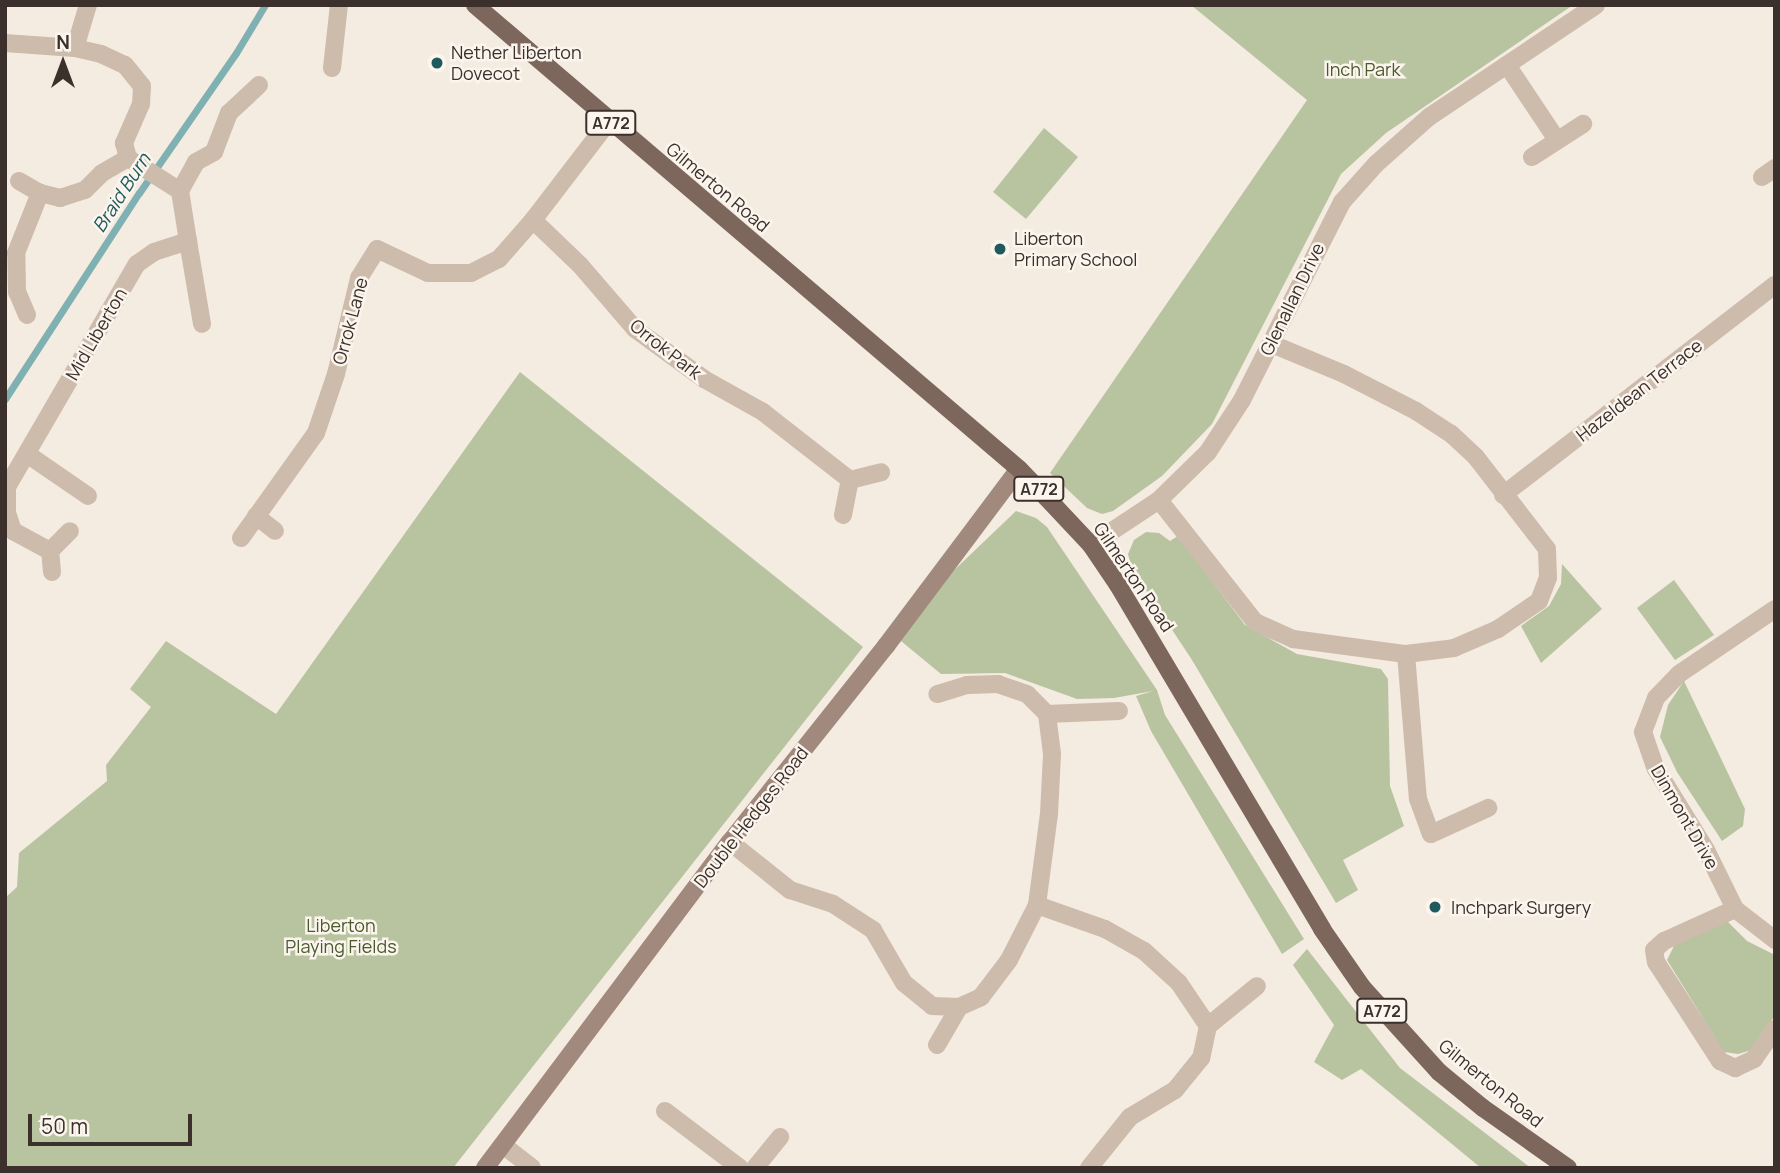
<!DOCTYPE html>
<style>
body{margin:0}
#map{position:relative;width:1780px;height:1173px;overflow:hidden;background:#f4ebe1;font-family:Manrope,sans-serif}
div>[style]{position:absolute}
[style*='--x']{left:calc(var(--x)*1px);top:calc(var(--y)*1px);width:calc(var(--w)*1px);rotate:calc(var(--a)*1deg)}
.green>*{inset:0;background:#b8c4a0}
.stream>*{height:7px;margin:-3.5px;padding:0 3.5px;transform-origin:3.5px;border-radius:3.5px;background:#7fb0b2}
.street>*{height:18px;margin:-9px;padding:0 9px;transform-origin:9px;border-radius:9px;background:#cdbbac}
.secondary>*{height:18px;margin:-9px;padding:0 9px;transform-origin:9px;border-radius:9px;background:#a18a7d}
.primary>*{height:18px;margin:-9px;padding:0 9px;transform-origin:9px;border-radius:9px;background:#7d675c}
.dots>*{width:19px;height:19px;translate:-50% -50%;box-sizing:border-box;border:4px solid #fbf5ee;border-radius:50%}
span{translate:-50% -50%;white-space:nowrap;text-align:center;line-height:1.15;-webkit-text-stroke:5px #fbf5ee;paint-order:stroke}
.shield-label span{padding:2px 5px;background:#fbf5ee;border:2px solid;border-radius:5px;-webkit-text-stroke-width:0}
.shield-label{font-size:16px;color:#3b302b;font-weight:700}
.poi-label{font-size:18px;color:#3b302b}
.left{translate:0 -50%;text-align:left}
.park-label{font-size:18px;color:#4a5a2e}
.street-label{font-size:18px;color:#3b302b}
.water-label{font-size:19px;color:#1f5a5e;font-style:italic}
.frame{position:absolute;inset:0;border:7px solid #3b302b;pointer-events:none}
.north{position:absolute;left:28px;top:28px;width:70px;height:70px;-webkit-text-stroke:5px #fbf5ee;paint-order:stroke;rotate:0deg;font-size:19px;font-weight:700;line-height:28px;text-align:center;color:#3b302b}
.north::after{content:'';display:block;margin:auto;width:24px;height:32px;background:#3b302b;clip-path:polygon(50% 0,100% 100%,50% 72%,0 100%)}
.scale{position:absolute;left:28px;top:1114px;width:164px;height:32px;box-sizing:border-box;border:4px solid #3b302b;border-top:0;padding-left:9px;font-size:21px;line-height:24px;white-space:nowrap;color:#3b302b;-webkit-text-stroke:5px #fbf5ee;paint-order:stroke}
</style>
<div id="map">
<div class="green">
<div style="clip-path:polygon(1191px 5px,1573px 5px,1386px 133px,1341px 174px,1212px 424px,1162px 476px,1113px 511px,1102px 514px,1087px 508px,1050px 473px,1307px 100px)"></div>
<div style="clip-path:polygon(1044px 128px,1078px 157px,1026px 219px,993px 192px)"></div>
<div style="clip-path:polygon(520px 372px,863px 647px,453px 1168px,5px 1168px,5px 898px,17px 887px,19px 853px,107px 781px,106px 765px,151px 707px,130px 689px,166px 641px,276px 714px)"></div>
<div style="clip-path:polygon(1016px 511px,1036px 518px,1047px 527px,1157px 690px,1165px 715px,1304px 939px,1282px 954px,1151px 731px,1136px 696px,1153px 691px,1114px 698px,1077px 699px,1005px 673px,941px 674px,901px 641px,948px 576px)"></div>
<div style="clip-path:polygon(1146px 532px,1159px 533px,1170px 541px,1178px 536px,1245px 625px,1297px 654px,1381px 669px,1388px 679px,1390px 786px,1404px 826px,1343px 860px,1358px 890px,1336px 903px,1192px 660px,1132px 569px,1128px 554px,1134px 540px)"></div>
<div style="clip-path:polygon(1562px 564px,1602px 609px,1541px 663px,1521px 626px,1549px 606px,1561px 584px)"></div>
<div style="clip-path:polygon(1674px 580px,1714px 635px,1675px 660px,1637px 608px)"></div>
<div style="clip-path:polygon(1684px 681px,1745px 809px,1743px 826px,1722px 841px,1677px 772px,1660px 737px,1668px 705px)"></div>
<div style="clip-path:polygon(1727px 921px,1747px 941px,1775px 955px,1775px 1015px,1752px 1050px,1738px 1054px,1724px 1052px,1667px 960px,1675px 944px)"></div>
<div style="clip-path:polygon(1307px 949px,1400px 1068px,1531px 1168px,1481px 1168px,1361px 1069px,1342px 1080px,1314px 1062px,1334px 1025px,1293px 965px)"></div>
</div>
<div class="stream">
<div style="--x:5;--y:399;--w:246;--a:-57"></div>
<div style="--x:139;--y:193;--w:170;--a:-55.3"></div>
<div style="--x:236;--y:53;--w:56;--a:-58.9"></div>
</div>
<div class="street">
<div style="--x:5;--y:43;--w:70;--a:4.1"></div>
<div style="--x:75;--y:48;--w:27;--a:13"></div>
<div style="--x:101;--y:54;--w:26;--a:25"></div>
<div style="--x:125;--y:65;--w:27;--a:51"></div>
<div style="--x:142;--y:86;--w:18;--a:93"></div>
<div style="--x:141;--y:104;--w:43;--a:113.6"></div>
<div style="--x:124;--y:143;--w:16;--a:75"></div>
<div style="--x:128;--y:158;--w:62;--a:32.4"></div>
<div style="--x:75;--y:48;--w:45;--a:-73.2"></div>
<div style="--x:1507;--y:65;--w:90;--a:56.3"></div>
<div style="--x:332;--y:68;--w:63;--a:-83.7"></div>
<div style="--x:609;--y:121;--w:125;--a:127.5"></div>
<div style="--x:533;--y:220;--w:65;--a:43.8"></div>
<div style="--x:580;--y:265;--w:84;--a:49.3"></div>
<div style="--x:635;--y:329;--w:85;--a:35.9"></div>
<div style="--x:704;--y:379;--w:68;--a:29.2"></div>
<div style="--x:763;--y:412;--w:110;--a:38"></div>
<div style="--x:1532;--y:157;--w:61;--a:-32.9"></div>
<div style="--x:1762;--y:177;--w:16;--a:-35"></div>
<div style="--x:19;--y:181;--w:24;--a:30"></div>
<div style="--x:188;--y:241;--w:84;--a:80.4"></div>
<div style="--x:27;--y:315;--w:25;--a:-113"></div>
<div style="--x:17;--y:292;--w:39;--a:-91"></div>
<div style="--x:16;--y:253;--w:65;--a:-68.2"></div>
<div style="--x:40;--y:193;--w:21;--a:14"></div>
<div style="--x:60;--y:198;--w:26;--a:-18"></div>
<div style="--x:85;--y:190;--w:24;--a:-45"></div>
<div style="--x:102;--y:173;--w:30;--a:-30"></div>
<div style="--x:27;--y:454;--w:74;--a:34.5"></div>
<div style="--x:1503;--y:495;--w:344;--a:-37.7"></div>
<div style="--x:1159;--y:500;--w:155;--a:51.8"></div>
<div style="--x:1255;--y:622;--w:42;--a:24.1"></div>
<div style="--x:1293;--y:639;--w:114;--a:7.6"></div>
<div style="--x:1406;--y:654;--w:48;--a:-7.1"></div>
<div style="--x:1454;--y:648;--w:48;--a:-23.4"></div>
<div style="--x:1498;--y:629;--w:50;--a:-34.3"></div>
<div style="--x:1539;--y:601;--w:25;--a:-69"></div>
<div style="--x:1548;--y:578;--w:29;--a:-92"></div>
<div style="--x:1547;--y:549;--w:116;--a:-127.7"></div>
<div style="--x:1476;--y:457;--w:34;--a:-137"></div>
<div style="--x:1451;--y:434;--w:42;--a:-146.7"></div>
<div style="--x:1416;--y:411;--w:81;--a:-152.8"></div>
<div style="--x:1344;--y:374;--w:78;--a:-157.4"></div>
<div style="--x:843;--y:515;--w:36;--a:-79"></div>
<div style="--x:850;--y:480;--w:32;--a:-14"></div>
<div style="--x:256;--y:516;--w:24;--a:38"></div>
<div style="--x:241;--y:538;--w:129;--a:-54.5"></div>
<div style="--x:316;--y:433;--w:62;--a:-71.3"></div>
<div style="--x:336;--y:374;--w:99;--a:-76.5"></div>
<div style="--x:359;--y:278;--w:34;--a:-58"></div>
<div style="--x:377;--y:249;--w:56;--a:25.2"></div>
<div style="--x:428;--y:273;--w:43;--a:0"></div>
<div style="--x:471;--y:273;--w:31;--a:-27"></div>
<div style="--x:499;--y:259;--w:52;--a:-48.9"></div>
<div style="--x:1091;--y:545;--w:82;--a:-33.5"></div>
<div style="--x:1159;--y:500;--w:69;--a:-44.4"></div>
<div style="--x:1208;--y:452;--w:62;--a:-56.8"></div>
<div style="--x:1242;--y:400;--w:222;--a:-63.2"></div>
<div style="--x:1342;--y:202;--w:51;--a:-48.2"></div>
<div style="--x:1376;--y:164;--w:71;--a:-41.6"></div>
<div style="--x:1429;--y:117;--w:201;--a:-33.8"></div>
<div style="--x:50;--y:551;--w:42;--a:-151.6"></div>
<div style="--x:13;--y:531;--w:20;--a:-108"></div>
<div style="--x:7;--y:512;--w:25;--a:-90"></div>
<div style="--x:7;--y:487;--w:258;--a:-59.8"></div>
<div style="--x:137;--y:264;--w:21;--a:-35"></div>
<div style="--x:154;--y:252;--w:36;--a:-18"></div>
<div style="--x:188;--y:241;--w:51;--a:-99.1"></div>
<div style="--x:180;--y:191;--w:33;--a:-61"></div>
<div style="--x:196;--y:162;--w:21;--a:-29"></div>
<div style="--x:214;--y:152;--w:42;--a:-69"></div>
<div style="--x:229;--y:113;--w:41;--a:-43"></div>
<div style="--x:52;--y:572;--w:21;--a:-95"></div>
<div style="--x:50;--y:551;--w:28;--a:-45"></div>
<div style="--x:1775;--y:609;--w:116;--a:145.9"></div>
<div style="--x:1679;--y:674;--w:33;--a:134"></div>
<div style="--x:1656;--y:698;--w:36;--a:111"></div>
<div style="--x:1643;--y:732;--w:39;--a:71"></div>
<div style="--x:1656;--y:769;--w:95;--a:58.3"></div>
<div style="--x:1706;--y:850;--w:66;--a:63.8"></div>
<div style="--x:1735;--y:909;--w:51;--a:37.8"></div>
<div style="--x:1406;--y:654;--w:145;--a:85.3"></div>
<div style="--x:1418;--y:799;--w:37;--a:70"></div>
<div style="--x:1431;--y:834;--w:63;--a:-24.5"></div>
<div style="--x:1047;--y:714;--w:72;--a:-2.4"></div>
<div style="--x:730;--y:842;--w:77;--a:38.7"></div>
<div style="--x:790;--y:890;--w:45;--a:18"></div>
<div style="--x:833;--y:904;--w:48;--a:33"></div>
<div style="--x:873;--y:930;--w:61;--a:59.7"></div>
<div style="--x:904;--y:983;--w:36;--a:39"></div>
<div style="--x:932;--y:1006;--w:27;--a:2"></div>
<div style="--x:959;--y:1007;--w:24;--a:-24"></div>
<div style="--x:981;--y:997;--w:46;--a:-52.9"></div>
<div style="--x:1009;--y:960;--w:62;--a:-63"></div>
<div style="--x:1037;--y:905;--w:92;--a:-82.5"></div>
<div style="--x:1049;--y:814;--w:60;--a:-87.1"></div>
<div style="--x:1052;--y:754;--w:40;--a:-97.1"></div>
<div style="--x:1047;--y:714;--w:28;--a:-135"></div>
<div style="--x:1027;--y:694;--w:31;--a:-161"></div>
<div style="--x:998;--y:684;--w:31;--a:178"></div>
<div style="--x:967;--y:685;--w:31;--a:163"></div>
<div style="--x:1037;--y:905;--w:72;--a:19.4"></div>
<div style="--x:1105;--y:929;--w:45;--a:29.4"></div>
<div style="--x:1144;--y:951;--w:47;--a:42.4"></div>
<div style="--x:1179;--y:983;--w:52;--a:56"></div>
<div style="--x:1208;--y:1026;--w:33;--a:102"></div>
<div style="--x:1201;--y:1058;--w:41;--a:129.1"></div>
<div style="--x:1175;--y:1090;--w:52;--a:149"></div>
<div style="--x:1130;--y:1117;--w:65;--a:128.8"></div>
<div style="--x:1735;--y:909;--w:78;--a:155.7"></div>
<div style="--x:1664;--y:941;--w:13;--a:138"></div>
<div style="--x:1654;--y:950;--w:12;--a:81"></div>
<div style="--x:1656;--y:962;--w:118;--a:57.1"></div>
<div style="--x:1720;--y:1061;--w:17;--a:25"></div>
<div style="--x:1735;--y:1068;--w:21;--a:-25"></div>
<div style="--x:1754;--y:1059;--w:37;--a:-55"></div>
<div style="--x:1208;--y:1026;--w:63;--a:-39.2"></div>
<div style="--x:937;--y:1045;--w:44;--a:-59.9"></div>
<div style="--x:665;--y:1111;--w:94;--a:37.2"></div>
<div style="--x:503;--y:1145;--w:37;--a:38"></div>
<div style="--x:755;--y:1168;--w:40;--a:-51"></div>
</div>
<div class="secondary">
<div style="--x:485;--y:1168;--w:408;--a:-53.1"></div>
<div style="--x:730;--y:842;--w:251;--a:-51.5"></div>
<div style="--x:886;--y:646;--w:221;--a:-53.1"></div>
</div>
<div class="primary">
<div style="--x:475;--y:5;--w:715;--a:40.46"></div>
<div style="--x:1019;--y:469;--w:39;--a:46"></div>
<div style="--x:1046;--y:497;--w:66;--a:46.8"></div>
<div style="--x:1091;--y:545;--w:48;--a:56"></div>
<div style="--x:1118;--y:585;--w:400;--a:59.3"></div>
<div style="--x:1322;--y:929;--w:70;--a:55.4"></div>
<div style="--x:1362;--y:987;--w:115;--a:47.8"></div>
<div style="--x:1439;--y:1072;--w:57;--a:39.3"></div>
<div style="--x:1483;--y:1108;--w:104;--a:35.2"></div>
</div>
<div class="dots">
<div style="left:437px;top:63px;background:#1f5a5e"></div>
<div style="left:1000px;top:249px;background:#1f5a5e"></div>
<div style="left:1435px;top:907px;background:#1f5a5e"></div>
</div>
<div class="shield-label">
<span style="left:611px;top:123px">A772</span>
<span style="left:1039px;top:489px">A772</span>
<span style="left:1382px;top:1011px">A772</span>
</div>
<div class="poi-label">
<span class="left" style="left:451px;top:63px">Nether Liberton<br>Dovecot</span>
<span class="left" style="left:1014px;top:249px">Liberton<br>Primary School</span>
<span class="left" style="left:1451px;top:907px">Inchpark Surgery</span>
</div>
<div class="park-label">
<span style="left:1363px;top:69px">Inch Park</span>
<span style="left:341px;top:936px">Liberton<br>Playing Fields</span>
</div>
<div class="street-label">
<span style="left:718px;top:187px;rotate:40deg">Gilmerton Road</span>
<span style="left:1292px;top:299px;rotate:-64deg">Glenallan Drive</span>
<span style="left:350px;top:321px;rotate:-75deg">Orrok Lane</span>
<span style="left:96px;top:334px;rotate:-60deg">Mid Liberton</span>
<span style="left:666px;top:349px;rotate:38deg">Orrok Park</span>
<span style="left:1639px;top:390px;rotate:-38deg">Hazeldean Terrace</span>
<span style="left:1134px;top:577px;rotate:56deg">Gilmerton Road</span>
<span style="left:751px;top:817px;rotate:-52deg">Double Hedges Road</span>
<span style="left:1685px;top:817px;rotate:60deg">Dinmont Drive</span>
<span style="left:1491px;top:1083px;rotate:39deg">Gilmerton Road</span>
</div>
<div class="water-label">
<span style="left:122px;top:193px;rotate:-57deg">Braid Burn</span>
</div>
<div class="frame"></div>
<div class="north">N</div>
<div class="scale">50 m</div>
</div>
